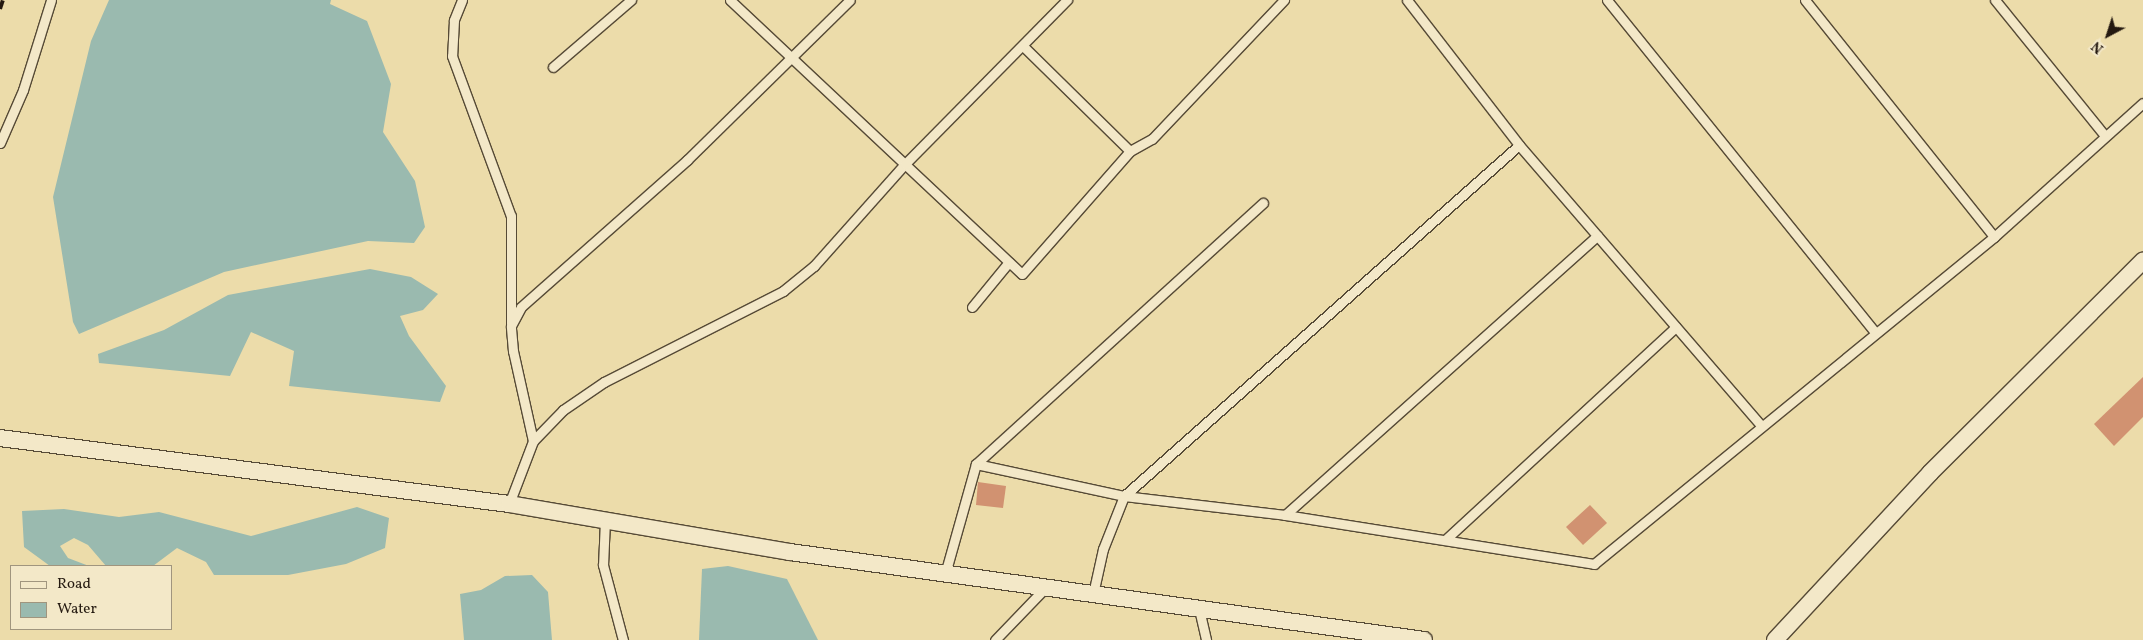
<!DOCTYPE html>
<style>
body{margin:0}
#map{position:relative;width:2143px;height:640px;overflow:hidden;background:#ecdcaa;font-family:Vollkorn,serif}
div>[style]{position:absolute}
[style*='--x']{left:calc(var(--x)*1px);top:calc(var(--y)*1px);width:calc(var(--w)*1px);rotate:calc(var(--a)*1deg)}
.water>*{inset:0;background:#9abaaf}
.building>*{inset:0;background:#d19271}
.roads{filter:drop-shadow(1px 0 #564a36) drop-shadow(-1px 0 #564a36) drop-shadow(0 1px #564a36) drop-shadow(0 -1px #564a36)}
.service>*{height:9px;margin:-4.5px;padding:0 4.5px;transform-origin:4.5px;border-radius:4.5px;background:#f3e8c8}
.minor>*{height:16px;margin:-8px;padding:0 8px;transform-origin:8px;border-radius:8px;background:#f3e8c8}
.rail>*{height:4px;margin-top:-2px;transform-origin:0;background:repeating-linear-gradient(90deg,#241910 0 9px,transparent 0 18px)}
span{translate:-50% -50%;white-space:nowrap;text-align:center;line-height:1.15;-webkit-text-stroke:5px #f3e8c8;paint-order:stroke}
.legend{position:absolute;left:10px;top:565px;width:162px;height:65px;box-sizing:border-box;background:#f3e8c8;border:1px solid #a0957e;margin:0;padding:6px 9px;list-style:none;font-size:15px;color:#241910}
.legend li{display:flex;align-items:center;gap:10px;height:25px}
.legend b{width:25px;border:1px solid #a0957e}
.north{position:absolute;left:2083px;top:10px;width:50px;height:50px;-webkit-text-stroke:4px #f3e8c8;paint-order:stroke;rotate:220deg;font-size:14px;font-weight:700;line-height:20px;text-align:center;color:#241910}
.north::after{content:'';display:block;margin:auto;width:18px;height:22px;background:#241910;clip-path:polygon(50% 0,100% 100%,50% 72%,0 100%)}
</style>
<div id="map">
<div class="water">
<div style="clip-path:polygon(109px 0,331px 0,330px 4px,367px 21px,391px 84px,383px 132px,415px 181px,425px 227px,414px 243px,368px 241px,224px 272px,79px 334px,73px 322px,53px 197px,91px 41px)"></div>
<div style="clip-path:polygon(370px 269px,411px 277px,438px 294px,423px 310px,400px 316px,409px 336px,446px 386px,440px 402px,289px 386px,294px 351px,251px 332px,230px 376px,99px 363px,98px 354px,164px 330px,228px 295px)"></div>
<div style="clip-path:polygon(357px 507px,389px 518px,385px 548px,346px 564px,288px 575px,214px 575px,206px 562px,177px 548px,153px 566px,106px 566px,88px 545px,74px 538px,60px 546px,68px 558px,89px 566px,50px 566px,24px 547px,22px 511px,64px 509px,119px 517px,159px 512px,251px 536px)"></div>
<div style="clip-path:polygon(728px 566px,787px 579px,818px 640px,699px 640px,702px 569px)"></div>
<div style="clip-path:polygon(532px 575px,548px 592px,552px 640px,464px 640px,460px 594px,481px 590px,505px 576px)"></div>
</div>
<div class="building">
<div style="clip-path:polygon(2143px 377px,2143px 417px,2114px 446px,2094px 424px)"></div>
<div style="clip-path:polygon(978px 482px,1006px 486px,1003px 508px,976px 505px)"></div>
<div style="clip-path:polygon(1590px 505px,1607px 523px,1583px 545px,1566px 527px)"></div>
</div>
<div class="roads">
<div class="service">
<div style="--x:462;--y:0;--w:22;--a:112"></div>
<div style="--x:454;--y:20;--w:36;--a:93"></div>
<div style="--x:452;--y:56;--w:171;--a:69.8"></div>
<div style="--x:511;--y:216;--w:107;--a:90"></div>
<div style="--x:730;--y:0;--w:400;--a:43.2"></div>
<div style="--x:1022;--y:274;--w:164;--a:-48.7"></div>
<div style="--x:1130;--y:151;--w:25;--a:-29"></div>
<div style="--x:1152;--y:139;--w:192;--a:-46.5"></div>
<div style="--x:1407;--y:0;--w:183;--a:52.3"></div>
<div style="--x:1519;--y:145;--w:369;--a:49.2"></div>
<div style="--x:1607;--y:0;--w:428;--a:51.1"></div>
<div style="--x:1805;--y:0;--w:303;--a:51.4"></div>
<div style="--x:1995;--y:0;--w:175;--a:51"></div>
<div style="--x:1023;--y:46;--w:150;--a:44.5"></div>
<div style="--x:553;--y:67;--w:103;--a:-40.7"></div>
<div style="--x:0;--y:143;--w:58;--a:-66.5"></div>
<div style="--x:23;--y:90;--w:94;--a:-72.7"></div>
<div style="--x:972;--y:307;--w:58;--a:-50.6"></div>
<div style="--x:533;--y:441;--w:92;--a:-102.5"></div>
<div style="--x:513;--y:351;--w:25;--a:-95"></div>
<div style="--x:511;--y:326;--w:21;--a:-62"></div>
<div style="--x:521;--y:307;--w:222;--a:-41.5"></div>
<div style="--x:687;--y:160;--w:228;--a:-44.5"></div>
<div style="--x:976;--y:464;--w:151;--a:12.2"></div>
<div style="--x:1124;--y:496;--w:162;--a:6.7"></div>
<div style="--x:1285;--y:515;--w:313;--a:9"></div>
<div style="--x:1594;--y:564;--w:517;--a:-39.27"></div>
<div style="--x:1994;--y:237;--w:200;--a:-42"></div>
<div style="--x:509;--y:504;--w:67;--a:-69.1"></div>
<div style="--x:533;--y:441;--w:43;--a:-45.9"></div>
<div style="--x:563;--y:410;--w:50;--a:-34.3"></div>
<div style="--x:604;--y:382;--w:201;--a:-26.9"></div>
<div style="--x:783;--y:291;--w:40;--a:-39"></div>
<div style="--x:814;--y:266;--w:137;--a:-48.3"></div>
<div style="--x:905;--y:164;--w:231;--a:-45.4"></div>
<div style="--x:1285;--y:515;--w:419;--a:-41.8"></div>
<div style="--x:605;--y:520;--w:45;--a:92.5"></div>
<div style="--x:603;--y:565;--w:78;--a:75.1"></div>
<div style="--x:1445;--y:540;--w:314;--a:-42.7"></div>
<div style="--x:945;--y:574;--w:114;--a:-74.3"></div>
<div style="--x:976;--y:464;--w:388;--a:-42.3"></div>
<div style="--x:1093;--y:594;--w:46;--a:-77.5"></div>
<div style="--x:1103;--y:549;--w:57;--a:-68.4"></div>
<div style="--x:1124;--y:496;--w:528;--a:-41.62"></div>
<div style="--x:1199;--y:609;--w:32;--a:77"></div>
<div style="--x:995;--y:640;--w:72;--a:-46.1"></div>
</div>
<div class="minor">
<div style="--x:0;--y:438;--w:513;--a:7.39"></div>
<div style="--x:509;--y:504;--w:285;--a:9.7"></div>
<div style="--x:790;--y:552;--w:640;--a:7.9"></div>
<div style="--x:1775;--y:640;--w:228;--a:-47.1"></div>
<div style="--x:1930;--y:473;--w:301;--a:-44.9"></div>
</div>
</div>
<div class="rail">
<div style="--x:0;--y:9;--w:9;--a:-72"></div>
</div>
<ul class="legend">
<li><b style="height:6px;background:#f3e8c8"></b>Road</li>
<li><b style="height:14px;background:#9abaaf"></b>Water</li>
</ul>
<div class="north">N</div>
</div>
